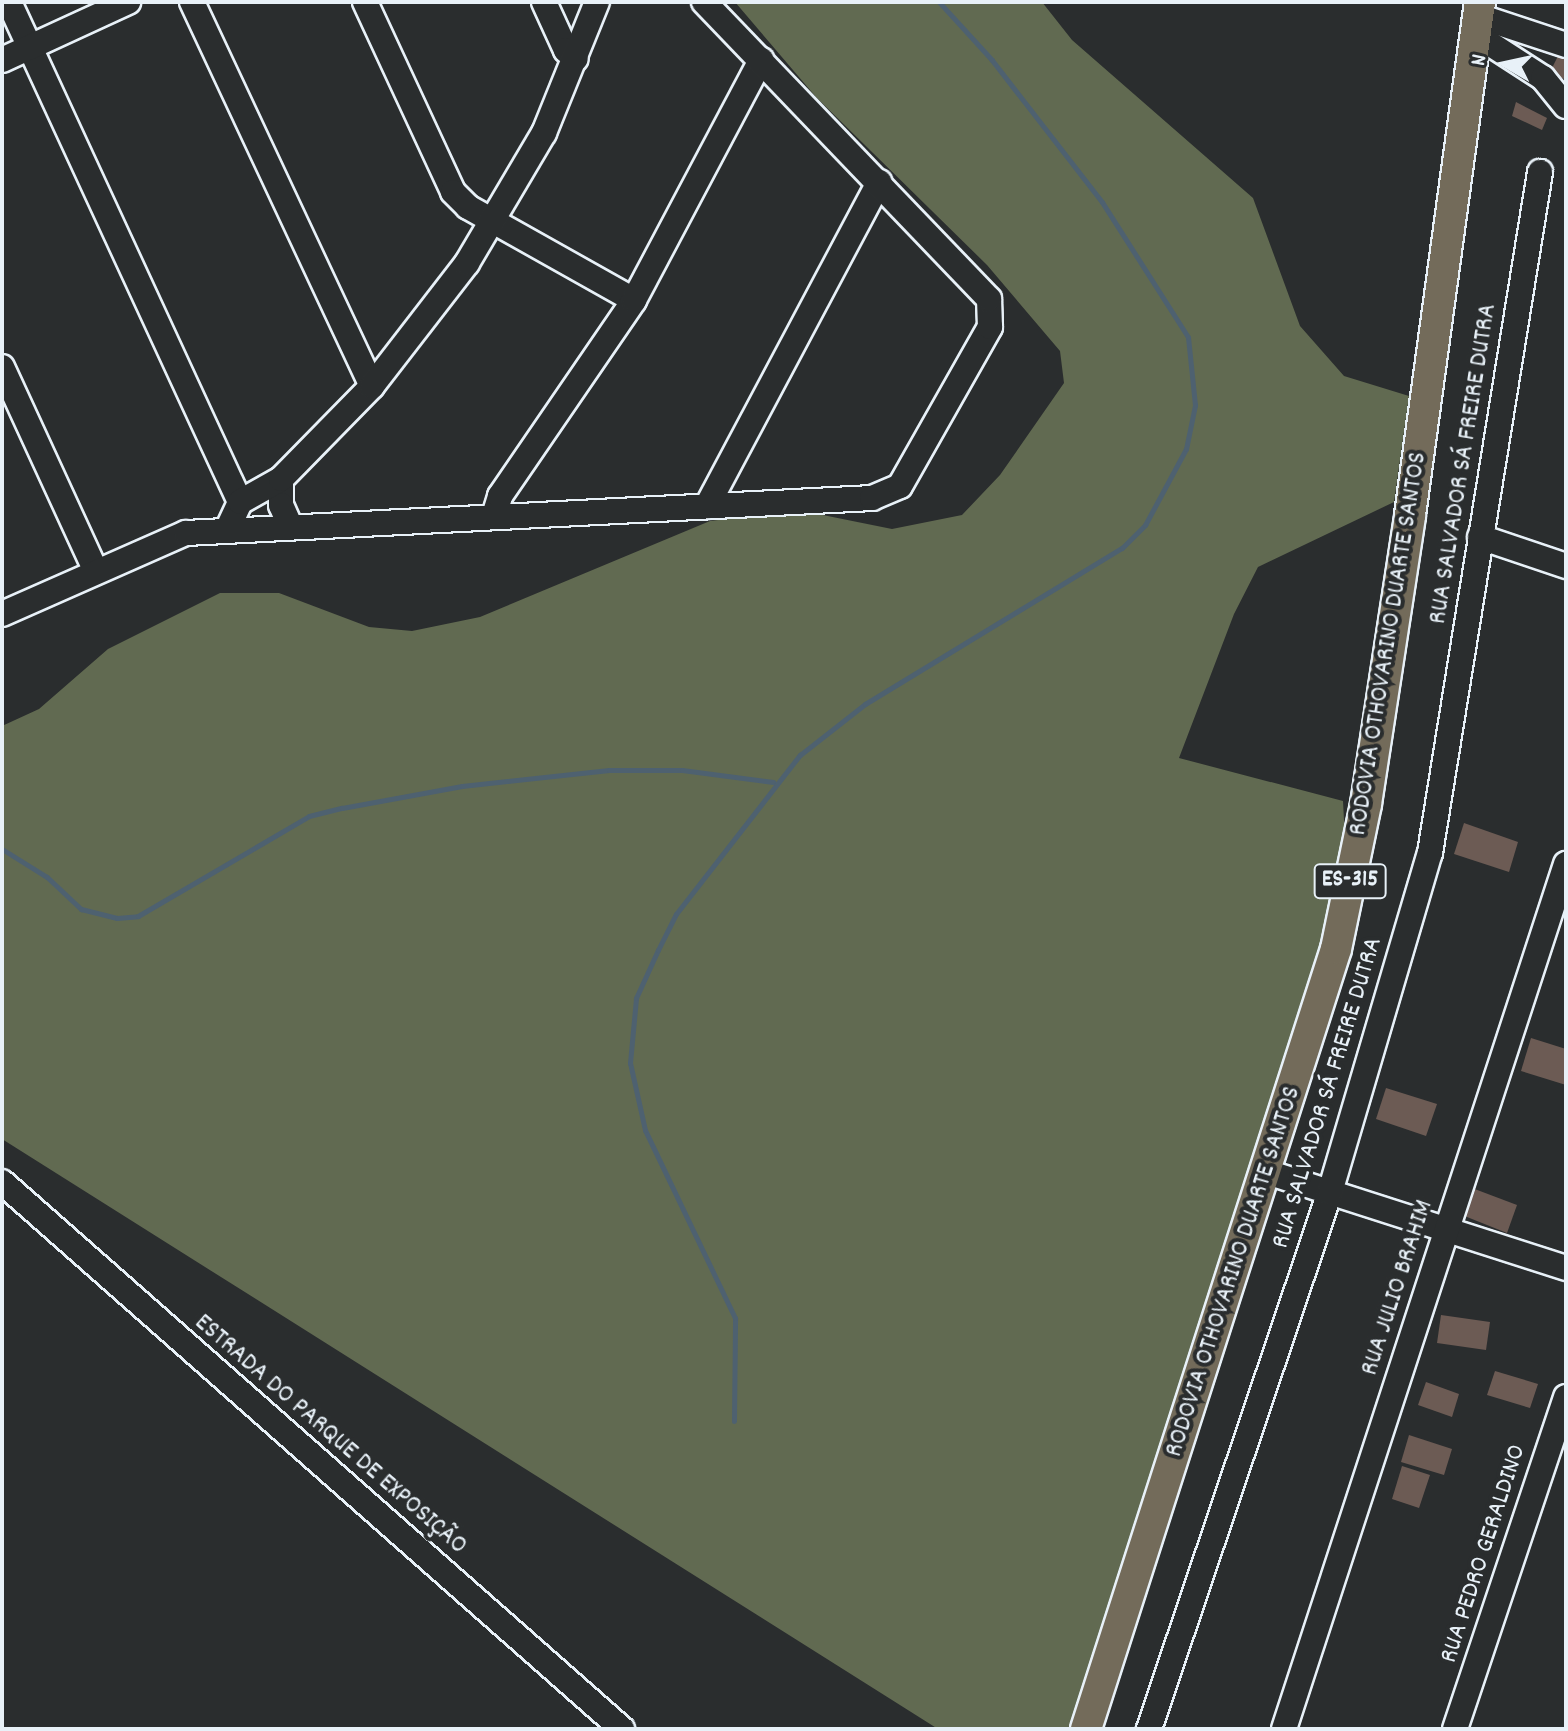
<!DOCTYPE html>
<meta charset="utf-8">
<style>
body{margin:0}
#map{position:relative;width:1568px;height:1731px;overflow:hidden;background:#2a2d2e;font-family:Dekko,sans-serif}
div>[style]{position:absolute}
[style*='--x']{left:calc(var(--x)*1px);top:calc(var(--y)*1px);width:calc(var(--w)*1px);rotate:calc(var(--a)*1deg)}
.green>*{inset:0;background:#616a51}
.stream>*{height:5px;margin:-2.5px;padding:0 2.5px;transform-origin:2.5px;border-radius:2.5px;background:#4e6170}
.building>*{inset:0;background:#6c5b54}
.roads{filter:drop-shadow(2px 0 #e8f1f8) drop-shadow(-2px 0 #e8f1f8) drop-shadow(0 2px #e8f1f8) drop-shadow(0 -2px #e8f1f8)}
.minor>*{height:24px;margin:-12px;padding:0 12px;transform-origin:12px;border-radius:12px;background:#2a2d2e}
.major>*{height:30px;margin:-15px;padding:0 15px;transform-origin:15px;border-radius:15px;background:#736b5a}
span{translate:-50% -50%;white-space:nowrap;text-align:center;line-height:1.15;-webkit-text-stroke:8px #2a2d2e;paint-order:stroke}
.shield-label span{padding:2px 6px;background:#2a2d2e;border:2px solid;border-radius:6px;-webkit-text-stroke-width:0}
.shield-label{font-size:24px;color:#e8f1f8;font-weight:700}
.street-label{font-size:26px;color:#e8f1f8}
.frame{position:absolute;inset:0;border:4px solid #e8f1f8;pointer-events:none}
.north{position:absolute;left:1464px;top:24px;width:80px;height:80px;-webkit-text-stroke:6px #2a2d2e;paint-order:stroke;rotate:279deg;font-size:22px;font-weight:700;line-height:32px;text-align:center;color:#e8f1f8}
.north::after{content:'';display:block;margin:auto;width:28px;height:36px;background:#e8f1f8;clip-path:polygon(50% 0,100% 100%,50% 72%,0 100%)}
</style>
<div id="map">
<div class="green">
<div style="clip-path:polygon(735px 2px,1042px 2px,1072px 40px,1253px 198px,1300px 326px,1344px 376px,1409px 396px,1394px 502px,1258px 567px,1234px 614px,1179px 758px,1343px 801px,1345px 840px,1324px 939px,1070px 1729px,938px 1729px,2px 1139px,2px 726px,39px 709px,108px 649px,220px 593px,279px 593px,369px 627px,412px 631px,480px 617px,710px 521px,798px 510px,892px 529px,962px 515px,1000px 475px,1064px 383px,1060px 351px,987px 265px,816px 97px)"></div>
</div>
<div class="stream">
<div style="--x:2;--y:849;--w:53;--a:31.9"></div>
<div style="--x:47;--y:877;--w:47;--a:43.3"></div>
<div style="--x:81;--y:909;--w:37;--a:14"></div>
<div style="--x:117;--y:918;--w:21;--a:-5"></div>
<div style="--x:138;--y:916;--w:198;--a:-30.3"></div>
<div style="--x:309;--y:816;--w:34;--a:-14"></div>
<div style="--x:342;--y:808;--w:122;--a:-10.4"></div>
<div style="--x:462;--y:786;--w:148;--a:-6.2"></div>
<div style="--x:609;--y:770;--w:73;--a:0"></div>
<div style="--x:682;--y:770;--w:92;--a:7.5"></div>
<div style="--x:734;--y:1421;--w:103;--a:-89.4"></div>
<div style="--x:735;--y:1318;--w:208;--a:-115.6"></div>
<div style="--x:645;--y:1130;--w:69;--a:-102.6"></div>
<div style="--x:630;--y:1063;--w:65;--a:-84.7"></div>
<div style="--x:636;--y:998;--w:53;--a:-65.4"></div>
<div style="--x:658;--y:950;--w:40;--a:-63.4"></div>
<div style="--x:676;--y:914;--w:202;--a:-52.1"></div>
<div style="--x:800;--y:755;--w:83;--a:-38.1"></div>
<div style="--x:865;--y:704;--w:301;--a:-31.3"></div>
<div style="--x:1122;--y:548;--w:33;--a:-45"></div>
<div style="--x:1145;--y:525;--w:86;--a:-61.7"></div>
<div style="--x:1186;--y:449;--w:45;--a:-78.4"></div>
<div style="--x:1195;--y:405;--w:68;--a:-95.9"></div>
<div style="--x:1188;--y:337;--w:160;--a:-122.5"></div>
<div style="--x:1102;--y:202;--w:180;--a:-127.8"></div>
<div style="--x:992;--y:60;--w:79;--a:-132.4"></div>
</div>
<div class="building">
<div style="clip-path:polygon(1558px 56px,1566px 60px,1566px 80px,1550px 72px)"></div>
<div style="clip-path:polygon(1516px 102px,1547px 118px,1542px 130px,1512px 116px)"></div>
<div style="clip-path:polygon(1464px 823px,1518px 842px,1509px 872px,1454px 854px)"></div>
<div style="clip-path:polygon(1531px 1038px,1566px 1049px,1566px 1085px,1521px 1071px)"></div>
<div style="clip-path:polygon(1386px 1088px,1437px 1104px,1426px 1136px,1376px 1119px)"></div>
<div style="clip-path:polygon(1472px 1188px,1517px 1205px,1507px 1233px,1462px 1215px)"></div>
<div style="clip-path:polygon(1441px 1315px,1490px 1322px,1486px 1350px,1437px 1343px)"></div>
<div style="clip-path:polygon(1495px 1371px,1538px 1384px,1530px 1408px,1487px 1395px)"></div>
<div style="clip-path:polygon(1426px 1382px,1459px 1394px,1452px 1417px,1418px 1405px)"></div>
<div style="clip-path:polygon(1409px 1435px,1452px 1449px,1444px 1475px,1401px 1462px)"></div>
<div style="clip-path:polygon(1402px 1466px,1430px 1475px,1419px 1508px,1392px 1499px)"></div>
</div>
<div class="roads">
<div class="minor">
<div style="--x:9;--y:2;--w:551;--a:65.2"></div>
<div style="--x:192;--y:2;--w:424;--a:64.9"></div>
<div style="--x:365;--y:2;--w:209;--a:65.1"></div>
<div style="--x:453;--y:192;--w:21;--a:45"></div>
<div style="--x:468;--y:207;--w:190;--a:29.3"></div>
<div style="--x:544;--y:2;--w:53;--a:65.4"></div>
<div style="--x:566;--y:50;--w:13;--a:42"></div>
<div style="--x:1478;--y:16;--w:93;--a:18.2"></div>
<div style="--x:1475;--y:34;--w:81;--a:32.9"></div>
<div style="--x:1543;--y:78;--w:36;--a:51"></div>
<div style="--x:2;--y:60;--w:139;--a:-24.7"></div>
<div style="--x:2;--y:367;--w:225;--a:65.3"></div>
<div style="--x:281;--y:479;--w:26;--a:90"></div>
<div style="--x:281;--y:505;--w:22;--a:66"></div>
<div style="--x:707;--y:506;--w:367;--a:-62"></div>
<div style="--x:494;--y:516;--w:21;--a:-73"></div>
<div style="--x:500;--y:496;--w:237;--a:-55.6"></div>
<div style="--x:634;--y:300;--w:272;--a:-62.1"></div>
<div style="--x:228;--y:528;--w:29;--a:-65"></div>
<div style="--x:240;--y:502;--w:47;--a:-29.3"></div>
<div style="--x:281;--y:479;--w:130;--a:-45.6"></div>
<div style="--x:372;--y:386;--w:155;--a:-52.3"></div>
<div style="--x:467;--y:263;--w:151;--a:-59.4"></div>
<div style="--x:544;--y:133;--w:141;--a:-68"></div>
<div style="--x:1480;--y:537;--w:91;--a:18.6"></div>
<div style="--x:2;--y:614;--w:201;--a:-23.8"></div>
<div style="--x:186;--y:533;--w:687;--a:-2.92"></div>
<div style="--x:872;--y:498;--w:30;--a:-23"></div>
<div style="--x:900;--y:486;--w:183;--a:-60.5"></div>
<div style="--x:990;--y:327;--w:28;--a:-92"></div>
<div style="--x:989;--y:299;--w:412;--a:-133.8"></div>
<div style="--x:1267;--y:1172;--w:314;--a:17.8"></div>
<div style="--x:2;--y:1182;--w:827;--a:41.42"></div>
<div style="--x:1149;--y:1729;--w:567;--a:-71.37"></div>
<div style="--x:1330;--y:1192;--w:353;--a:-73.6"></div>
<div style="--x:1430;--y:853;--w:690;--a:-80.82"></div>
<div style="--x:1284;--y:1729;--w:910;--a:-71.94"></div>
<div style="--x:1455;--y:1729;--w:350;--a:-71.5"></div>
</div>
<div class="major">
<div style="--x:1086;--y:1729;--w:819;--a:-72.23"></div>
<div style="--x:1336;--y:949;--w:148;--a:-78.3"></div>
<div style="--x:1366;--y:804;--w:292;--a:-81.3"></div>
<div style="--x:1410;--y:515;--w:518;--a:-82.23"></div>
</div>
</div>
<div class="shield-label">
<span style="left:1350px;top:881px">ES-315</span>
</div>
<div class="street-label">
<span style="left:1464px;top:464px;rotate:-81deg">RUA SALVADOR SÁ FREIRE DUTRA</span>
<span style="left:1389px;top:644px;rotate:-81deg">RODOVIA OTHOVARINO DUARTE SANTOS</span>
<span style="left:1328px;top:1093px;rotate:-73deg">RUA SALVADOR SÁ FREIRE DUTRA</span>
<span style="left:1234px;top:1272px;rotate:-72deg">RODOVIA OTHOVARINO DUARTE SANTOS</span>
<span style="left:1398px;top:1288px;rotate:-72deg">RUA JULIO BRAHIM</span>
<span style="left:330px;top:1435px;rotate:41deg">ESTRADA DO PARQUE DE EXPOSIÇÃO</span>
<span style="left:1484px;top:1554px;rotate:-72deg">RUA PEDRO GERALDINO</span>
</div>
<div class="frame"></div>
<div class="north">N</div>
</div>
